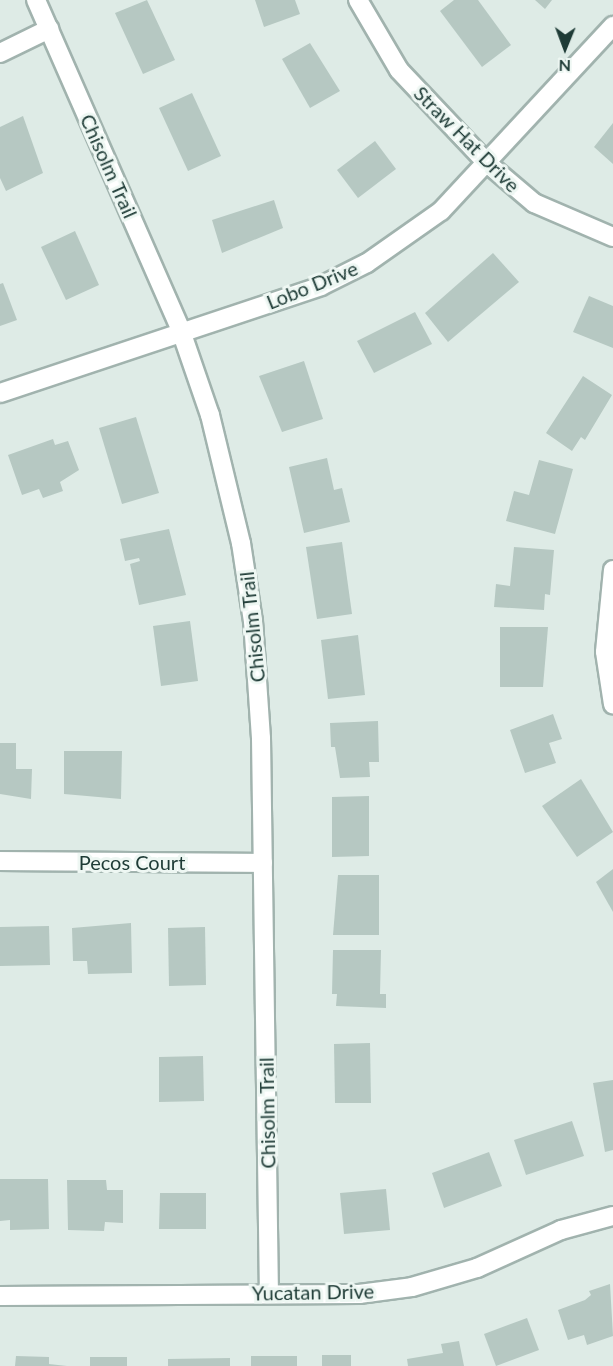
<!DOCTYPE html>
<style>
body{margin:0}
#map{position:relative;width:613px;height:1366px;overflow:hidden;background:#deebe6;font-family:Lato,sans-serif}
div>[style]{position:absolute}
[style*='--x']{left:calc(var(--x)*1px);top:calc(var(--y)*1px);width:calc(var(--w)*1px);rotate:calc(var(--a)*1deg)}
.building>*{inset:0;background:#b6c8c2}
.roads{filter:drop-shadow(2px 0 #a1b3ae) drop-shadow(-2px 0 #a1b3ae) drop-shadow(0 2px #a1b3ae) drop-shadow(0 -2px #a1b3ae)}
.street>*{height:18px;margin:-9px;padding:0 9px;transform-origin:9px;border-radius:9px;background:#fff}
span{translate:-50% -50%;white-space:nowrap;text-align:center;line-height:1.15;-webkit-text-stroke:6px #eef7f3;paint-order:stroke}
.street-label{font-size:20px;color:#1e3b36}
.north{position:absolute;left:535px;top:18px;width:60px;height:60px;-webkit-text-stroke:4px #eef7f3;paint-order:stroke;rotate:181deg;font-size:16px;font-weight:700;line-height:24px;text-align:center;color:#1e3b36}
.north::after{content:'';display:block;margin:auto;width:21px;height:27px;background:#1e3b36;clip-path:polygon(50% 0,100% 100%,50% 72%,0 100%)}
</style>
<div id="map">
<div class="building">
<div style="clip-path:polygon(147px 0,175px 60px,143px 74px,115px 13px)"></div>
<div style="clip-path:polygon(255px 0,295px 0,300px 14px,264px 27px)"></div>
<div style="clip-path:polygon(454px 0,478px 0,511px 45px,482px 67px,440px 11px)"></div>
<div style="clip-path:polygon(535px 0,552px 0,545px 9px)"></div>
<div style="clip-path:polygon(310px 43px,340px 91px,310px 108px,282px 59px)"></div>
<div style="clip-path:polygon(192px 93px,221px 156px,188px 171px,159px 108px)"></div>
<div style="clip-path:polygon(23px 116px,43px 173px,6px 191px,0 178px,0 127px)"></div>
<div style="clip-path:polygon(613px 123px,613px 164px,594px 147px)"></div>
<div style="clip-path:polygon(375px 141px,396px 169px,358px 198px,337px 170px)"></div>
<div style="clip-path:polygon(274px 200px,283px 228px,222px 253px,212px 220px)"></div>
<div style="clip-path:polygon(75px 231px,99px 285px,66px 300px,41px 247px)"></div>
<div style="clip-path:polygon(493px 253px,519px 282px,448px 342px,425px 313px)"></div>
<div style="clip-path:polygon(3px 283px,17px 320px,0 326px,0 284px)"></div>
<div style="clip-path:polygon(589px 296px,613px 306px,613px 348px,573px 332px)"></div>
<div style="clip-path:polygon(415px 312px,432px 344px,374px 373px,357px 341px)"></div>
<div style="clip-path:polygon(304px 361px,323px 419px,282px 432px,259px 376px)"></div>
<div style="clip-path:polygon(583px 376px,612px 395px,585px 440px,581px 437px,572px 451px,546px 433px)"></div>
<div style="clip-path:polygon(136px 417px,159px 493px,122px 504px,99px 428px)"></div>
<div style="clip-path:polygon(53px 439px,55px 445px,68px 441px,79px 470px,60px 482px,63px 491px,43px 498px,39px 489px,22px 495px,8px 455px)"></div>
<div style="clip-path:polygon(327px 458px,334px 490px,342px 488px,350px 522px,304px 533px,289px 467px)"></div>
<div style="clip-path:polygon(539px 460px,573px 469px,555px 534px,506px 521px,514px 491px,529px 495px)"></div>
<div style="clip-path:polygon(169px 529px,186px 595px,139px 605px,130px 564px,140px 561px,139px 558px,125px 561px,120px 539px)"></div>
<div style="clip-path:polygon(342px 542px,352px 614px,317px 619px,306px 547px)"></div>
<div style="clip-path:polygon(514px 547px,554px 550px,550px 595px,545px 594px,544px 610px,494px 607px,496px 584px,510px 586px)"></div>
<div style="clip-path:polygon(190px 621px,198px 681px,161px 686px,153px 626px)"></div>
<div style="clip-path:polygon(500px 627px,548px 627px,543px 687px,500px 687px)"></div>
<div style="clip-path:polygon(358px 635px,365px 695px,328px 699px,321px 640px)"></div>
<div style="clip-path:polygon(553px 714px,562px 739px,549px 743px,556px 763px,525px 773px,510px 730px)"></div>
<div style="clip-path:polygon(378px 721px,379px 762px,369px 762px,370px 777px,340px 778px,335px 747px,331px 747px,330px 723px)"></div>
<div style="clip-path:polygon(0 743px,16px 743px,16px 769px,32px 769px,31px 799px,0 794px)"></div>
<div style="clip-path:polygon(64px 751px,122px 751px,121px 799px,64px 794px)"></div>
<div style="clip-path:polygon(581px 779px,613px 832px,577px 857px,542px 806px)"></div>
<div style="clip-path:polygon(369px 796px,369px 856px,332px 857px,332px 797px)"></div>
<div style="clip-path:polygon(613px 869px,613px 912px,596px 882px)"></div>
<div style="clip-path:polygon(338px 875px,379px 875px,379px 935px,333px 935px)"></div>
<div style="clip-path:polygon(131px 923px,132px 973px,88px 974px,87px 961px,73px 961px,72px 928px)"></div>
<div style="clip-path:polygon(49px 926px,50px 965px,0 966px,0 927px)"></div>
<div style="clip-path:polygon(205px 927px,206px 985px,169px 986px,168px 928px)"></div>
<div style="clip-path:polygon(333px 950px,381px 950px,380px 994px,386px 994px,386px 1008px,336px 1006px,337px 994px,332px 994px)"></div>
<div style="clip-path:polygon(370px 1043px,371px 1103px,335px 1103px,334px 1044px)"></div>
<div style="clip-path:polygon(203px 1056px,204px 1101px,159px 1102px,159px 1057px)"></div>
<div style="clip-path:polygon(613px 1080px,613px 1150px,605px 1152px,593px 1083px)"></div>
<div style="clip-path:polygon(572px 1121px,584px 1156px,526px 1175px,514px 1140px)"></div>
<div style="clip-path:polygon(489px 1152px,502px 1186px,444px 1208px,432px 1173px)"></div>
<div style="clip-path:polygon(0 1179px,48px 1179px,49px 1229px,10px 1230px,10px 1220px,0 1221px)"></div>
<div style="clip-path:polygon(67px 1180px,106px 1180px,107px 1190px,123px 1190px,123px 1223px,105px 1222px,104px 1231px,68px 1230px)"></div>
<div style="clip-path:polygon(386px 1189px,390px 1230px,344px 1234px,340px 1193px)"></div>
<div style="clip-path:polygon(160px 1193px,206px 1193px,206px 1229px,159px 1229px)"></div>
<div style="clip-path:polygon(610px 1284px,613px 1336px,587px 1345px,584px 1335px,568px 1340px,558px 1310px,585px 1300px,591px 1295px,589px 1291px)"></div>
<div style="clip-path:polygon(527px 1318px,539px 1350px,496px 1366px,484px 1334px)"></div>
<div style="clip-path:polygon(459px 1341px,464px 1366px,408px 1366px,407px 1359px,443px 1353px,441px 1344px)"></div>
<div style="clip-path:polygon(322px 1355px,351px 1355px,351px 1366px,322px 1366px)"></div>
<div style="clip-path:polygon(16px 1356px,49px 1357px,49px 1364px,67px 1366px,15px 1366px)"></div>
<div style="clip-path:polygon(251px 1356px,297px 1356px,297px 1366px,251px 1366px)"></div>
<div style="clip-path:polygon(90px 1357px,127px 1357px,127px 1366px,90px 1366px)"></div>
<div style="clip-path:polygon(230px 1358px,230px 1366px,168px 1366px,168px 1359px)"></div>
</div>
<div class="roads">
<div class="street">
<div style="--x:36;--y:0;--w:361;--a:66.3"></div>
<div style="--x:181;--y:331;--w:89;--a:71"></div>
<div style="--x:210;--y:415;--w:132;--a:76.4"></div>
<div style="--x:241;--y:543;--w:79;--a:81.3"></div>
<div style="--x:253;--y:621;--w:117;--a:86.1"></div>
<div style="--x:261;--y:738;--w:556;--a:89.18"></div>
<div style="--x:358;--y:0;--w:81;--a:59.6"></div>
<div style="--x:399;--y:70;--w:128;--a:46.6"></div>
<div style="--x:487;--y:163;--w:62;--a:40.4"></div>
<div style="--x:534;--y:203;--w:86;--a:23.3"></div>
<div style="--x:0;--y:53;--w:55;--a:-26.1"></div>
<div style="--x:0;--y:393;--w:338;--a:-18.4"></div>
<div style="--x:321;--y:286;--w:51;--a:-26.6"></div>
<div style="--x:367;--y:263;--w:90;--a:-35.1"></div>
<div style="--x:441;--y:211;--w:253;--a:-47.1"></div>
<div style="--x:613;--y:570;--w:82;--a:95.6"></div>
<div style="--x:605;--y:652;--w:53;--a:81.3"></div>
<div style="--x:0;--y:861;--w:263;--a:0.4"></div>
<div style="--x:0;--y:1296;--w:359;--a:-0.3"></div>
<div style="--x:359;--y:1294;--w:53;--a:-7.5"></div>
<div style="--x:412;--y:1287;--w:68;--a:-16.3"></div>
<div style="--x:477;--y:1268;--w:92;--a:-24.3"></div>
<div style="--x:561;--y:1230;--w:54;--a:-15.1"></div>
</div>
</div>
<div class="street-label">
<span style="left:467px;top:139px;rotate:45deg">Straw Hat Drive</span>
<span style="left:109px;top:166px;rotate:66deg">Chisolm Trail</span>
<span style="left:312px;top:285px;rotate:-22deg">Lobo Drive</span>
<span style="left:252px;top:627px;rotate:-96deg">Chisolm Trail</span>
<span style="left:132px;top:862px">Pecos Court</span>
<span style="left:267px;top:1113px;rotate:-91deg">Chisolm Trail</span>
<span style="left:313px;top:1292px;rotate:-1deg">Yucatan Drive</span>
</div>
<div class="north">N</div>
</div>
